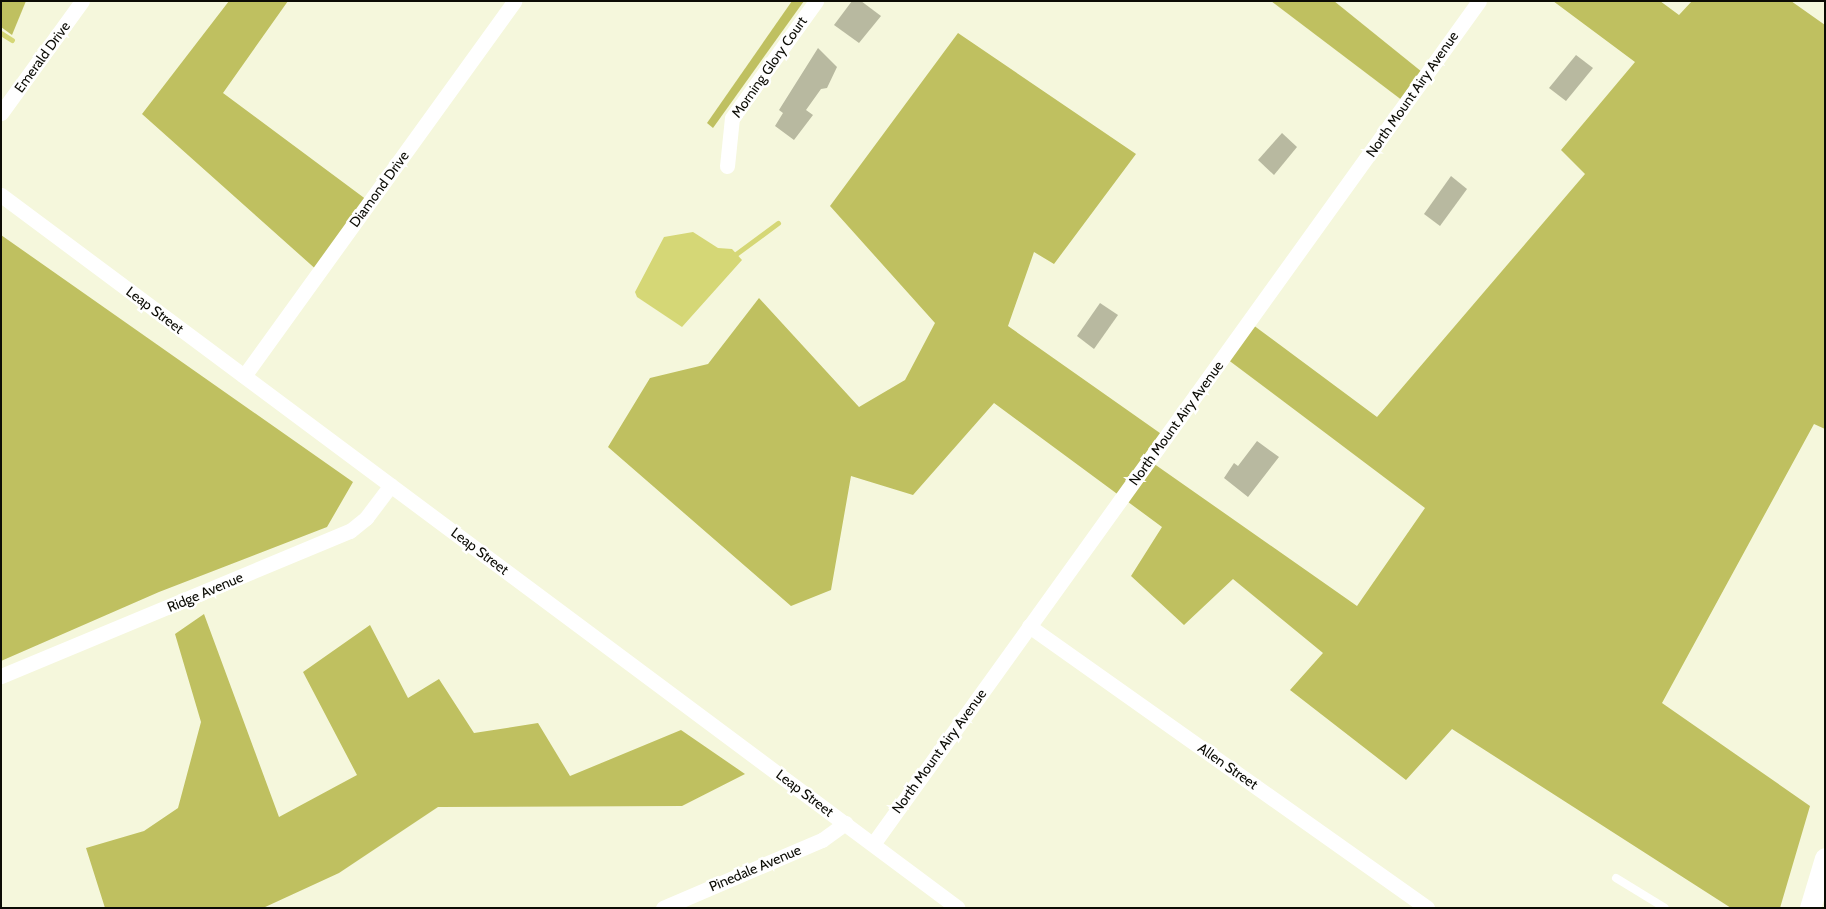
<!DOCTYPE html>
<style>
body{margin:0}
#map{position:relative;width:1826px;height:909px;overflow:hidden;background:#f5f7dc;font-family:Cabin,sans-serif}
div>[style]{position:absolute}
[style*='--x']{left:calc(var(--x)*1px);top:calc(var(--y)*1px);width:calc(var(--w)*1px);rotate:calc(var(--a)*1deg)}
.forest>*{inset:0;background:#bfc060}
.water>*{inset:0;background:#d5d776}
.stream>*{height:4.5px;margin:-2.25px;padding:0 2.25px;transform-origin:2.25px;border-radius:2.25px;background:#d5d776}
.building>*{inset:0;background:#b8b9a0}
.service>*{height:8px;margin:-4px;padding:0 4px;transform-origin:4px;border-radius:4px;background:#fff}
.minor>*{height:15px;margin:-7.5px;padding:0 7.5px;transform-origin:7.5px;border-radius:7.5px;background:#fff}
.secondary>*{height:21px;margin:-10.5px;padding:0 10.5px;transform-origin:10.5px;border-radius:10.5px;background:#fff}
span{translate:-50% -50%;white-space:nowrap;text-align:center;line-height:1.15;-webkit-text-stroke:5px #fff;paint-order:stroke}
.street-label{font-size:14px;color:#0c0c05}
.frame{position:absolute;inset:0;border:2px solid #0c0c05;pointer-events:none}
</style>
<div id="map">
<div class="forest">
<div style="clip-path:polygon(1px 1px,26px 1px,12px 35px,1px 27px)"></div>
<div style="clip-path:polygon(229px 1px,288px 1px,223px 93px,371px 203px,319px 272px,142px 114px)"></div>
<div style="clip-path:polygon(792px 1px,804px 1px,713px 128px,707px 123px)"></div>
<div style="clip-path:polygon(1271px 1px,1334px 1px,1427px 76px,1407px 104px)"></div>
<div style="clip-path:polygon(1553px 1px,1660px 1px,1679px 15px,1692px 1px,1791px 1px,1825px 25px,1825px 429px,1814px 424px,1662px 703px,1810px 806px,1780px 908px,1731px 908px,1452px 729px,1406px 780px,1290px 690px,1323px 653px,1233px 579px,1184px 625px,1131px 576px,1162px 527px,994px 403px,913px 495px,851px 476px,831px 590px,791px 606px,608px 447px,650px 378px,708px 364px,759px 298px,859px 407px,905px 380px,935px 323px,830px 206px,958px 33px,1136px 154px,1054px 264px,1034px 252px,1008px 326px,1167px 438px,1150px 461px,1357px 606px,1425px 508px,1223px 356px,1249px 322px,1377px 417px,1585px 174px,1561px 150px,1635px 62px)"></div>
<div style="clip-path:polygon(1px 235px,353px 482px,327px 527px,159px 592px,1px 661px)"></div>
<div style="clip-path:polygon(204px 614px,279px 817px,357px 775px,303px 672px,370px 625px,408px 698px,439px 679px,474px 733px,538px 723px,570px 776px,681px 730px,745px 774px,682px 806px,438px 807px,339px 873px,263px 908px,105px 908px,86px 848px,144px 831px,178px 808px,201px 722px,175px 634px)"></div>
</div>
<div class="water">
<div style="clip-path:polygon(693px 232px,718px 248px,732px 249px,742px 260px,682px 327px,637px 297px,635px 292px,664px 237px)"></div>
</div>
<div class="stream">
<div style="--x:1;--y:33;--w:13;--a:32"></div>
<div style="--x:736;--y:254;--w:52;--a:-36.4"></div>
</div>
<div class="building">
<div style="clip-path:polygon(852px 1px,861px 1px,881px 16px,859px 43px,834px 25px)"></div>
<div style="clip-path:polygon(818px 48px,837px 67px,827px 88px,821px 89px,806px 110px,813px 115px,794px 140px,775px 126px,783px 113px,779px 110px)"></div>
<div style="clip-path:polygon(1576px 55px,1593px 68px,1566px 101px,1549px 88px)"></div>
<div style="clip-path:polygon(1282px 133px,1297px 147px,1274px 175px,1258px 160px)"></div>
<div style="clip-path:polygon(1451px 176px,1467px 189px,1440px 226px,1424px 214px)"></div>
<div style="clip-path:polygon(1100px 303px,1118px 315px,1094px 349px,1077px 336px)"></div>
<div style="clip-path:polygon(1257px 441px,1279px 457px,1248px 497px,1224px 478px,1234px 463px,1238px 466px)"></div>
</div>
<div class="service">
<div style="--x:1616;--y:878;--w:57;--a:31.5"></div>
</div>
<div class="minor">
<div style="--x:1;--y:113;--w:138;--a:-54.1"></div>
<div style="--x:727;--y:166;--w:48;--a:-84.1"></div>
<div style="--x:732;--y:118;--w:144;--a:-54.3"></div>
<div style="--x:1;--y:195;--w:1193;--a:36.69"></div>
<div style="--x:244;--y:376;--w:462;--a:-54.2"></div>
<div style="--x:1029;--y:626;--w:488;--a:35.3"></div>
<div style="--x:1;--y:676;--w:378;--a:-22.6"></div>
<div style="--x:350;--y:531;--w:21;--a:-39"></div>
<div style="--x:366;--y:518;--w:41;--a:-52.9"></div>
<div style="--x:873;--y:844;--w:1038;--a:-54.29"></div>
<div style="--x:663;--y:908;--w:173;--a:-23.2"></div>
<div style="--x:822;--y:840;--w:29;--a:-36"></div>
</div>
<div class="secondary">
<div style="--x:1810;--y:908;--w:52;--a:-73.3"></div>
</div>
<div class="street-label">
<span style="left:42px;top:57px;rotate:-54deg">Emerald Drive</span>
<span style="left:769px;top:67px;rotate:-55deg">Morning Glory Court</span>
<span style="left:1412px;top:94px;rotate:-55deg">North Mount Airy Avenue</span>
<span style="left:379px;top:189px;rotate:-54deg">Diamond Drive</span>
<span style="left:155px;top:310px;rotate:37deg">Leap Street</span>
<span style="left:1176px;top:423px;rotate:-54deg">North Mount Airy Avenue</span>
<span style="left:480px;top:551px;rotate:37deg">Leap Street</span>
<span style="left:205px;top:592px;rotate:-23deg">Ridge Avenue</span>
<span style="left:939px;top:751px;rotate:-54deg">North Mount Airy Avenue</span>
<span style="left:1228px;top:766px;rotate:35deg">Allen Street</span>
<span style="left:805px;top:793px;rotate:37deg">Leap Street</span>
<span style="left:755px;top:868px;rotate:-23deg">Pinedale Avenue</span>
</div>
<div class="frame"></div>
</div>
